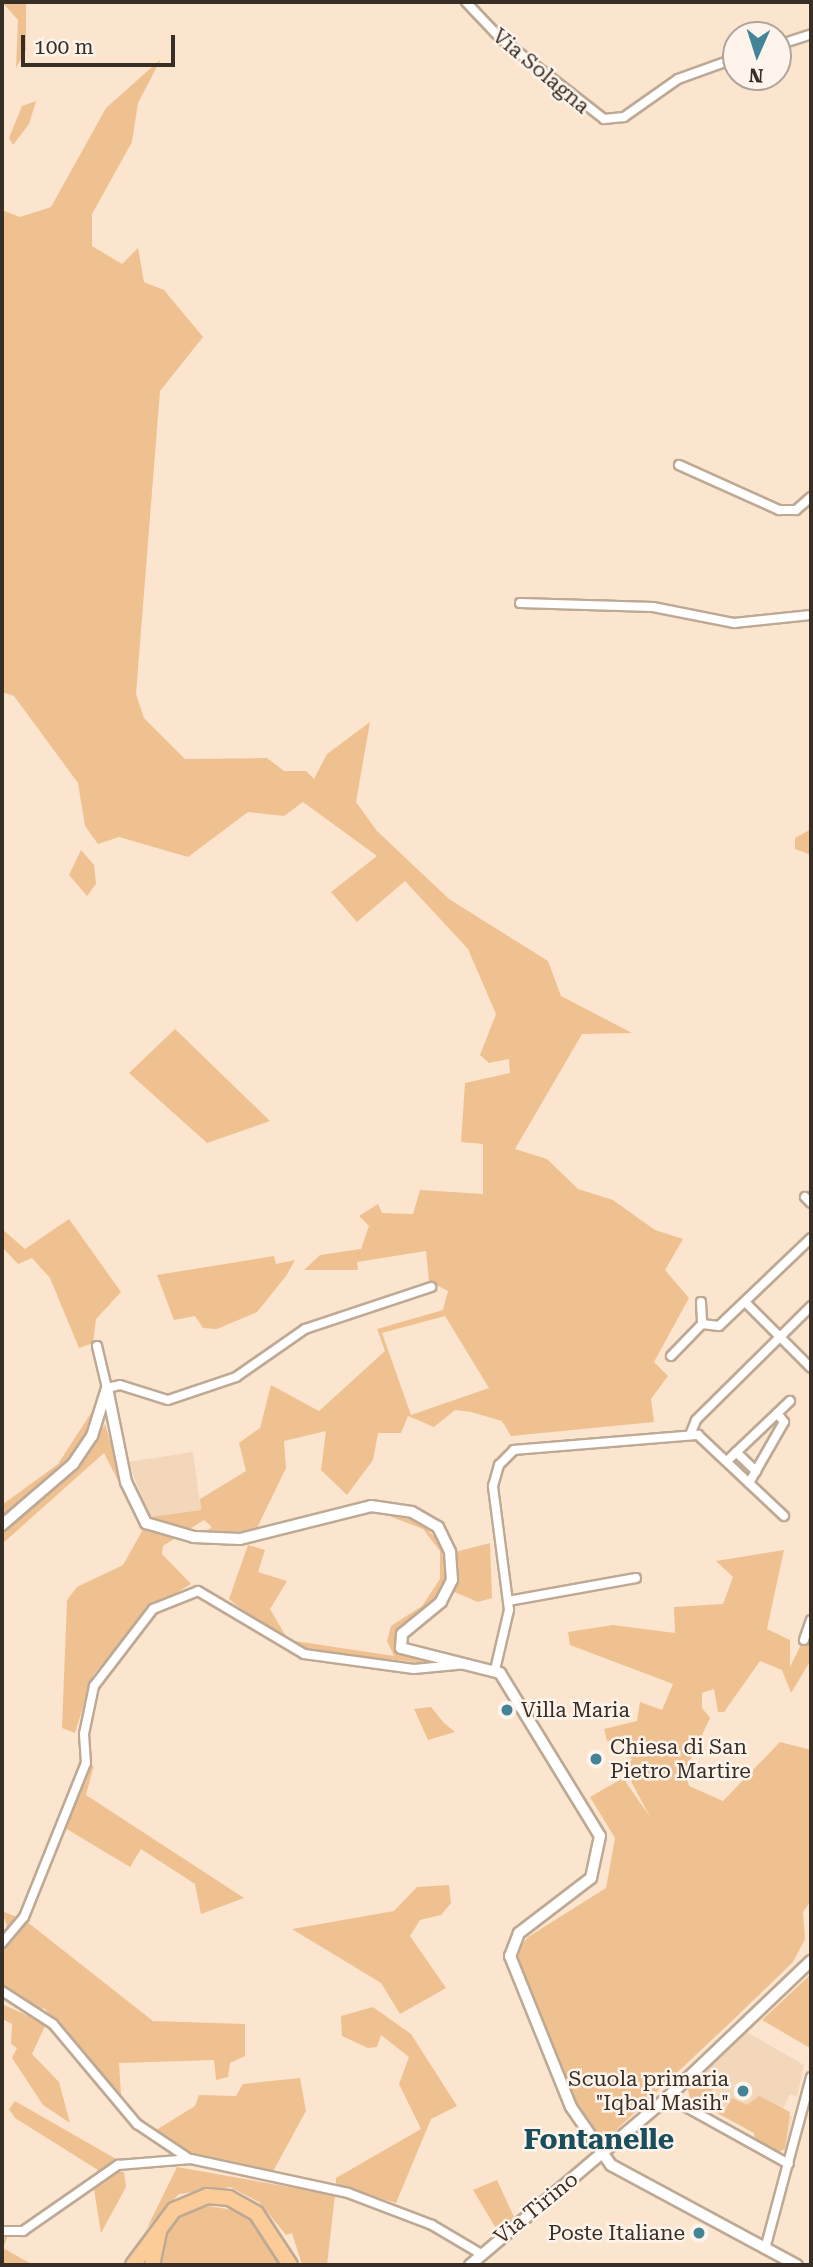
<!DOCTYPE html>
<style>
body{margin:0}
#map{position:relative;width:813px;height:2267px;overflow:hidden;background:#fbe5ce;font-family:"Roboto Serif",serif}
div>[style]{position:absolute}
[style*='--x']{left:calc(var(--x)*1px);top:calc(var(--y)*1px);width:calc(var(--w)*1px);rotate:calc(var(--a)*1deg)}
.built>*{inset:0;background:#f3d7bb}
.green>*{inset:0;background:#f0c190}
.roads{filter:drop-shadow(2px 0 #bea994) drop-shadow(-2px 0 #bea994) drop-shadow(0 2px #bea994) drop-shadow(0 -2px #bea994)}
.minor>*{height:8px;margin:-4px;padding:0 4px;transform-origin:4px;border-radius:4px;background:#fff}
.tertiary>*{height:10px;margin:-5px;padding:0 5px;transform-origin:5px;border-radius:5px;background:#fff}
.trunk>*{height:14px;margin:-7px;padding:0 7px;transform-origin:7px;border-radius:7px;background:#fbcc98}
.dots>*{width:19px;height:19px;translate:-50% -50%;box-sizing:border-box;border:4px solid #fef4eb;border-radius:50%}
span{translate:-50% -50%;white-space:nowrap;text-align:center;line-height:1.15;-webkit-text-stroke:5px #fef4eb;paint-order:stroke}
.street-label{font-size:21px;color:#372f26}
.poi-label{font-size:21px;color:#372f26}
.left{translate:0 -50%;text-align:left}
.right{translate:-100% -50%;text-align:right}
.district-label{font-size:28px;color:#194f5d;font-weight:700}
.frame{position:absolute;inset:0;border:4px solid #372f26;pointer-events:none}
.north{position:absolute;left:722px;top:21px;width:70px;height:70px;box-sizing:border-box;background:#fef4eb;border:2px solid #aea59c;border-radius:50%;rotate:183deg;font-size:19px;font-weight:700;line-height:28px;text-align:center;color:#372f26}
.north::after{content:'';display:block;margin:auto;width:24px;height:32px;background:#438596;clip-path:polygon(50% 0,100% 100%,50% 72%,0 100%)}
.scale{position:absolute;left:21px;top:35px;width:154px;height:32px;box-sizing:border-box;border:4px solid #372f26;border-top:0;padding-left:9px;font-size:21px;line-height:24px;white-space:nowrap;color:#372f26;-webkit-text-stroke:5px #fef4eb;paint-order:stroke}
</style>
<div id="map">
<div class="built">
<div style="clip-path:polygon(193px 1452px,201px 1510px,150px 1517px,128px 1462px)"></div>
<div style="clip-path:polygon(747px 2032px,804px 2065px,797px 2097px,790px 2094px,783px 2108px,792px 2117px,785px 2149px,756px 2142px,754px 2133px,706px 2107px,696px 2109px,688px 2089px)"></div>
</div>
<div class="green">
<div style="clip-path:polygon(2px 2px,26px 2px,26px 50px,16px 68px,18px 20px)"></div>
<div style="clip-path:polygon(evenodd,161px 59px,138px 103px,132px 142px,92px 214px,92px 246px,122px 264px,138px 248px,144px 282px,164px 290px,203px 337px,160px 391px,136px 694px,144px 718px,185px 759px,267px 758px,284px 771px,306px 771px,314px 779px,327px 754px,370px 722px,356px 802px,377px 831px,449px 899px,548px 961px,561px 996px,632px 1033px,582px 1034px,515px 1149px,547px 1159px,578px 1189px,613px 1200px,655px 1230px,683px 1239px,665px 1270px,689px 1298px,654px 1362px,668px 1376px,651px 1399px,654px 1422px,511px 1436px,502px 1421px,471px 1412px,455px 1410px,434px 1427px,408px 1416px,401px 1433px,378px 1433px,373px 1460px,347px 1495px,321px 1470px,326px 1431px,284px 1441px,286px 1468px,256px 1530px,201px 1535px,212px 1527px,204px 1520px,163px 1546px,162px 1554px,191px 1584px,147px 1610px,93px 1675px,75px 1733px,62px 1728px,67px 1600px,77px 1587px,123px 1565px,150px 1517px,201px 1510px,200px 1499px,246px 1471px,239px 1443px,260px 1428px,271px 1385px,319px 1411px,385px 1351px,377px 1329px,443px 1310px,448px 1291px,429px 1281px,426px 1251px,357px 1262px,358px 1270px,304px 1270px,320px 1255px,361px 1249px,369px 1226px,359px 1216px,378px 1204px,382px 1213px,413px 1214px,420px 1190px,483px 1194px,483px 1144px,461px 1142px,465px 1083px,510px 1073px,509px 1059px,489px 1063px,480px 1055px,496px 1014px,468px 949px,405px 881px,357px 922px,331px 892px,377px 856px,303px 802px,284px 816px,248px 812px,188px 857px,119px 837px,98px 844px,85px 826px,78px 783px,14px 696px,2px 692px,2px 210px,20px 217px,51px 207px,106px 108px,161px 59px,445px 1316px,489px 1388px,411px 1415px,382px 1333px,445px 1316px)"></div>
<div style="clip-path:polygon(36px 101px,29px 124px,13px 145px,9px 138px,22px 106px)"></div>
<div style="clip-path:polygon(811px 829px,811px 855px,795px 849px,795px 838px)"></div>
<div style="clip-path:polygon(81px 850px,94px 865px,96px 884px,87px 896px,69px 875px)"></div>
<div style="clip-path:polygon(175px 1029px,270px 1121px,207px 1143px,129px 1073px)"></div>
<div style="clip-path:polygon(69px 1219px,121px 1292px,96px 1319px,93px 1343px,79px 1348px,50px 1278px,32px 1258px,18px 1264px,2px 1247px,2px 1229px,25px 1249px)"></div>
<div style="clip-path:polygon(274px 1256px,276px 1264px,295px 1260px,286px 1276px,257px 1312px,217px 1329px,203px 1328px,195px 1316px,174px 1320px,157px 1275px)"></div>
<div style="clip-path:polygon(93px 1410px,81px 1446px,2px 1521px,2px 1505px,58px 1464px)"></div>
<div style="clip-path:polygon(105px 1424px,129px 1502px,104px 1453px,2px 1544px,2px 1532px,88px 1453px)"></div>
<div style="clip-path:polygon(389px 1516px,409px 1519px,426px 1528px,439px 1541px,448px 1574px,437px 1601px,401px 1630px,397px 1654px,447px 1665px,304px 1651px,258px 1623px,229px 1599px,248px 1545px,265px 1550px,258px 1572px,287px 1581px,270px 1609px,288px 1640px,394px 1656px,387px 1641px,391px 1626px,422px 1606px,440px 1579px,440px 1551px,423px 1529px)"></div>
<div style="clip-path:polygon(490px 1543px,492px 1598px,478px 1602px,452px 1591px,455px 1552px)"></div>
<div style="clip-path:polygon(784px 1550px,767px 1629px,790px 1640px,790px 1667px,811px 1624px,811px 1660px,791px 1693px,782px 1670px,760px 1661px,724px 1712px,718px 1712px,714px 1689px,702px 1693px,702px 1708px,710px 1718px,685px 1771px,689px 1786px,723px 1801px,780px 1742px,811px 1750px,811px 1901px,803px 1912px,805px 1939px,793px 1962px,734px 2019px,613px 2133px,599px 2134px,586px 2125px,519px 1976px,517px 1951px,528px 1937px,606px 1888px,615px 1838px,590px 1797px,623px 1778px,650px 1817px,623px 1766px,632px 1760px,623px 1740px,607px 1741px,604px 1729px,637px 1721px,640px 1702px,662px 1710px,673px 1684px,570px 1645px,568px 1632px,613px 1625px,675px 1633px,674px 1607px,723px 1604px,733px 1577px,716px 1561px)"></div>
<div style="clip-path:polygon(431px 1707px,444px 1723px,455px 1732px,428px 1740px,414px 1709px)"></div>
<div style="clip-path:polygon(94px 1765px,86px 1795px,244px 1898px,201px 1914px,195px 1884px,141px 1849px,130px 1867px,65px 1828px,45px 1872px,88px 1769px)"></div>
<div style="clip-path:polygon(449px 1885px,451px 1903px,441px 1915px,420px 1920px,410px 1936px,446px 1988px,400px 2014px,381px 1983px,292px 1929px,394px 1911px,417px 1887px)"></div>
<div style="clip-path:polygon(2px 1911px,26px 1921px,153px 2021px,245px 2024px,245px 2056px,230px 2063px,228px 2077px,216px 2080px,214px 2060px,119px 2063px,121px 2095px,44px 2008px,38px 2012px,15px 1995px,2px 1997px,2px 1949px,11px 1940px)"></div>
<div style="clip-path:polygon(811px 1974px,811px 2044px,810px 2048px,762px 2020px)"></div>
<div style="clip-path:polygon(2px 2004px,46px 2024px,32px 2054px,59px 2082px,70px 2123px,43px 2105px,12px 2058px,17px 2048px,11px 2044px,12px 2024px,2px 2019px)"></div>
<div style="clip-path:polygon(373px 2007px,411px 2034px,457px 2106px,431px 2119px,396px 2203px,336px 2185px,336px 2178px,421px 2129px,399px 2084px,409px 2057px,381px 2035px,377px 2047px,368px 2048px,342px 2036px,341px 2016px)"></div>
<div style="clip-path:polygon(300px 2078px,306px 2111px,271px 2175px,195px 2159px,153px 2132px,195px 2106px,199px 2095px,236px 2096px,243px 2084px)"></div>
<div style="clip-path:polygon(699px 2078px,714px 2085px,706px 2105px,723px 2114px,732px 2098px,747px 2105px,759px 2096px,790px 2112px,785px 2149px,776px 2153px,756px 2142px,754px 2133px,706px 2107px,691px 2106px,688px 2089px)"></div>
<div style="clip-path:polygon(15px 2101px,123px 2163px,111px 2170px,124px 2172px,126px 2187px,101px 2233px,94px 2189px,98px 2170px,15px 2118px,9px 2109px)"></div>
<div style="clip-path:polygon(177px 2167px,335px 2195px,327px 2265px,302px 2265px,292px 2233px,286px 2235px,259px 2202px,230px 2187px,179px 2194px,147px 2228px)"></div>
<div style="clip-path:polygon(497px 2180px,514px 2217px,497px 2230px,473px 2190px)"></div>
<div style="clip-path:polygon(208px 2206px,234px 2210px,254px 2224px,279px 2265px,156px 2265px,165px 2231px,185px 2214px)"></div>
<div style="clip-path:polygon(2px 2232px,9px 2233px,3px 2248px,33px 2265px,2px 2265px)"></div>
</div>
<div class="roads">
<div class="minor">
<div style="--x:466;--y:2;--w:50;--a:46.6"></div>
<div style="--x:500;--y:38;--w:132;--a:37.9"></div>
<div style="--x:604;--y:119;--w:20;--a:-6"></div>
<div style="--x:624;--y:117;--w:66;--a:-35.1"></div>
<div style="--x:678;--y:79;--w:62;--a:-19.9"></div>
<div style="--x:778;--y:45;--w:35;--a:-18"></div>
<div style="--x:679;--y:465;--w:110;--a:24.2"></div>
<div style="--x:779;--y:510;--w:17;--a:0"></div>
<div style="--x:796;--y:510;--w:20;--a:-41"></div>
<div style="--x:520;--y:603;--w:133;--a:1.7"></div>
<div style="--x:653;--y:607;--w:83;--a:11.2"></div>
<div style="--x:734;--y:623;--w:77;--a:-5.9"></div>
<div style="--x:805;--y:1197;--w:8;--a:45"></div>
<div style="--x:701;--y:1302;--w:22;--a:87"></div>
<div style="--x:702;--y:1324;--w:17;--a:7"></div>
<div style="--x:719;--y:1326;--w:127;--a:-43.7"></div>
<div style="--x:745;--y:1302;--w:93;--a:45"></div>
<div style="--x:97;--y:1346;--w:43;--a:76.6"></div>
<div style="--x:107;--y:1388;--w:13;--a:-13"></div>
<div style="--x:120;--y:1385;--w:50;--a:17.4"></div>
<div style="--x:168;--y:1400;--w:72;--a:-18.7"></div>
<div style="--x:236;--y:1377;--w:84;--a:-34.8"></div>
<div style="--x:305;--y:1329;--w:133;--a:-18.4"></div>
<div style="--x:671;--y:1356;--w:45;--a:-45.9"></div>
<div style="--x:690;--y:1435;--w:16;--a:-68"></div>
<div style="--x:696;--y:1420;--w:162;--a:-44.7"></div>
<div style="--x:736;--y:1452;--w:28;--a:44"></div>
<div style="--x:727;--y:1461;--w:87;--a:-43.6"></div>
<div style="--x:749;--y:1483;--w:70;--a:-60.2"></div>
<div style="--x:784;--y:1422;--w:11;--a:-128"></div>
<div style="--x:508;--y:1601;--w:130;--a:-10.2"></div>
<div style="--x:804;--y:1640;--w:21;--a:-71"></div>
<div style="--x:495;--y:1670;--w:62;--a:-76.9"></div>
<div style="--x:509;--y:1610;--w:125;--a:-97.4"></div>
<div style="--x:493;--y:1486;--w:22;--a:-74"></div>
<div style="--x:499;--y:1465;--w:21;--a:-45"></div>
<div style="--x:514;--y:1450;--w:185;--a:-4.7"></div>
<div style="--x:698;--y:1435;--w:118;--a:43.3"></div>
<div style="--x:2;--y:1943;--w:34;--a:-50"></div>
<div style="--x:24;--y:1917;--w:166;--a:-68.1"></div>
<div style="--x:86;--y:1763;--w:29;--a:-94"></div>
<div style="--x:84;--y:1734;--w:49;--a:-78.2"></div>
<div style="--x:94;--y:1686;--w:97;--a:-52.5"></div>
<div style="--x:153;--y:1609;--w:48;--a:-21.8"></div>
<div style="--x:198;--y:1591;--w:123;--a:30.7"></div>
<div style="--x:304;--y:1654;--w:111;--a:7.8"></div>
<div style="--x:414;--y:1669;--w:53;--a:-5.4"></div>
<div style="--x:2;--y:1991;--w:61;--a:32.9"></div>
<div style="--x:53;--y:2024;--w:131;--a:50"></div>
<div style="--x:137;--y:2124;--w:61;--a:33.7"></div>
<div style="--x:668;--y:2097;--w:138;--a:29"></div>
<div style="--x:2;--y:2231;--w:21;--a:0"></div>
<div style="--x:23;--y:2231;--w:116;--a:-34.8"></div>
<div style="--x:118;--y:2165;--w:73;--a:-4.7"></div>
<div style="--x:191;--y:2159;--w:161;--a:12.2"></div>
<div style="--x:348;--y:2193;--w:90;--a:20.9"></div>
<div style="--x:432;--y:2225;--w:57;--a:30.6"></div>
<div style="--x:765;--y:2249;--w:178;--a:-75"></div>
</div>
<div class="tertiary">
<div style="--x:107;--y:1388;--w:96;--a:78.6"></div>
<div style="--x:126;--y:1482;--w:46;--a:64"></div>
<div style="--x:146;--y:1523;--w:50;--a:16.3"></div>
<div style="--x:194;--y:1537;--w:46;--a:2.5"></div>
<div style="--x:240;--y:1539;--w:135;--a:-14.1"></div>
<div style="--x:371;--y:1506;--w:41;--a:8.3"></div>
<div style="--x:412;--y:1512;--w:30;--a:30"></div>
<div style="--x:438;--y:1527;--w:28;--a:64"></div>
<div style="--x:450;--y:1552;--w:28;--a:86"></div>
<div style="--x:452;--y:1580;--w:25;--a:117"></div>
<div style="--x:441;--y:1602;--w:50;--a:140.6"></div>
<div style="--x:402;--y:1634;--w:14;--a:94"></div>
<div style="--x:401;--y:1648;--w:102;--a:14.2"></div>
<div style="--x:500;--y:1673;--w:191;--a:58.5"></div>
<div style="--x:600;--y:1836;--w:43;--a:102.1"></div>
<div style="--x:591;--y:1878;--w:91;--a:142.6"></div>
<div style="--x:519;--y:1933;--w:25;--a:111"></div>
<div style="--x:510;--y:1956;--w:163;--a:68"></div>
<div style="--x:571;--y:2107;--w:70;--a:55.4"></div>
<div style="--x:611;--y:2165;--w:211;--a:28.3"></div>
<div style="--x:2;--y:1525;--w:94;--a:-40.7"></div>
<div style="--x:73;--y:1464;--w:34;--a:-56"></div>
<div style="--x:92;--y:1436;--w:50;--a:-72.6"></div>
<div style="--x:470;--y:2265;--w:260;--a:-40.3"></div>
<div style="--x:668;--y:2097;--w:197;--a:-43.6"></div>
</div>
<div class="trunk">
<div style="--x:133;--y:2265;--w:69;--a:-53.3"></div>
<div style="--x:174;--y:2210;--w:36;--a:-23"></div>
<div style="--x:207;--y:2196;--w:22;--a:5"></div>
<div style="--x:229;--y:2198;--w:31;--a:29"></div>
<div style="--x:256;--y:2213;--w:62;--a:56.8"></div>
<div style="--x:152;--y:2265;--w:33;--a:-78"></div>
</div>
</div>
<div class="dots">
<div style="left:507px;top:1710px;background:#438596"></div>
<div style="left:596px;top:1759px;background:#438596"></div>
<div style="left:743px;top:2091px;background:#438596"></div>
<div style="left:699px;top:2233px;background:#438596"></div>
</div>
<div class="street-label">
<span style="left:541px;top:71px;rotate:40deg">Via Solagna</span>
<span style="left:536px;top:2208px;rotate:-39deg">Via Tirino</span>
</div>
<div class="poi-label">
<span class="left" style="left:521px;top:1710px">Villa Maria</span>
<span class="left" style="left:610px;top:1759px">Chiesa di San<br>Pietro Martire</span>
<span class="right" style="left:729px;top:2091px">Scuola primaria<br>"Iqbal Masih"</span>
<span class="right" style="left:685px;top:2233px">Poste Italiane</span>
</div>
<div class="district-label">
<span style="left:599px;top:2140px">Fontanelle</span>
</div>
<div class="frame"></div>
<div class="north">N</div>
<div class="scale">100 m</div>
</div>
